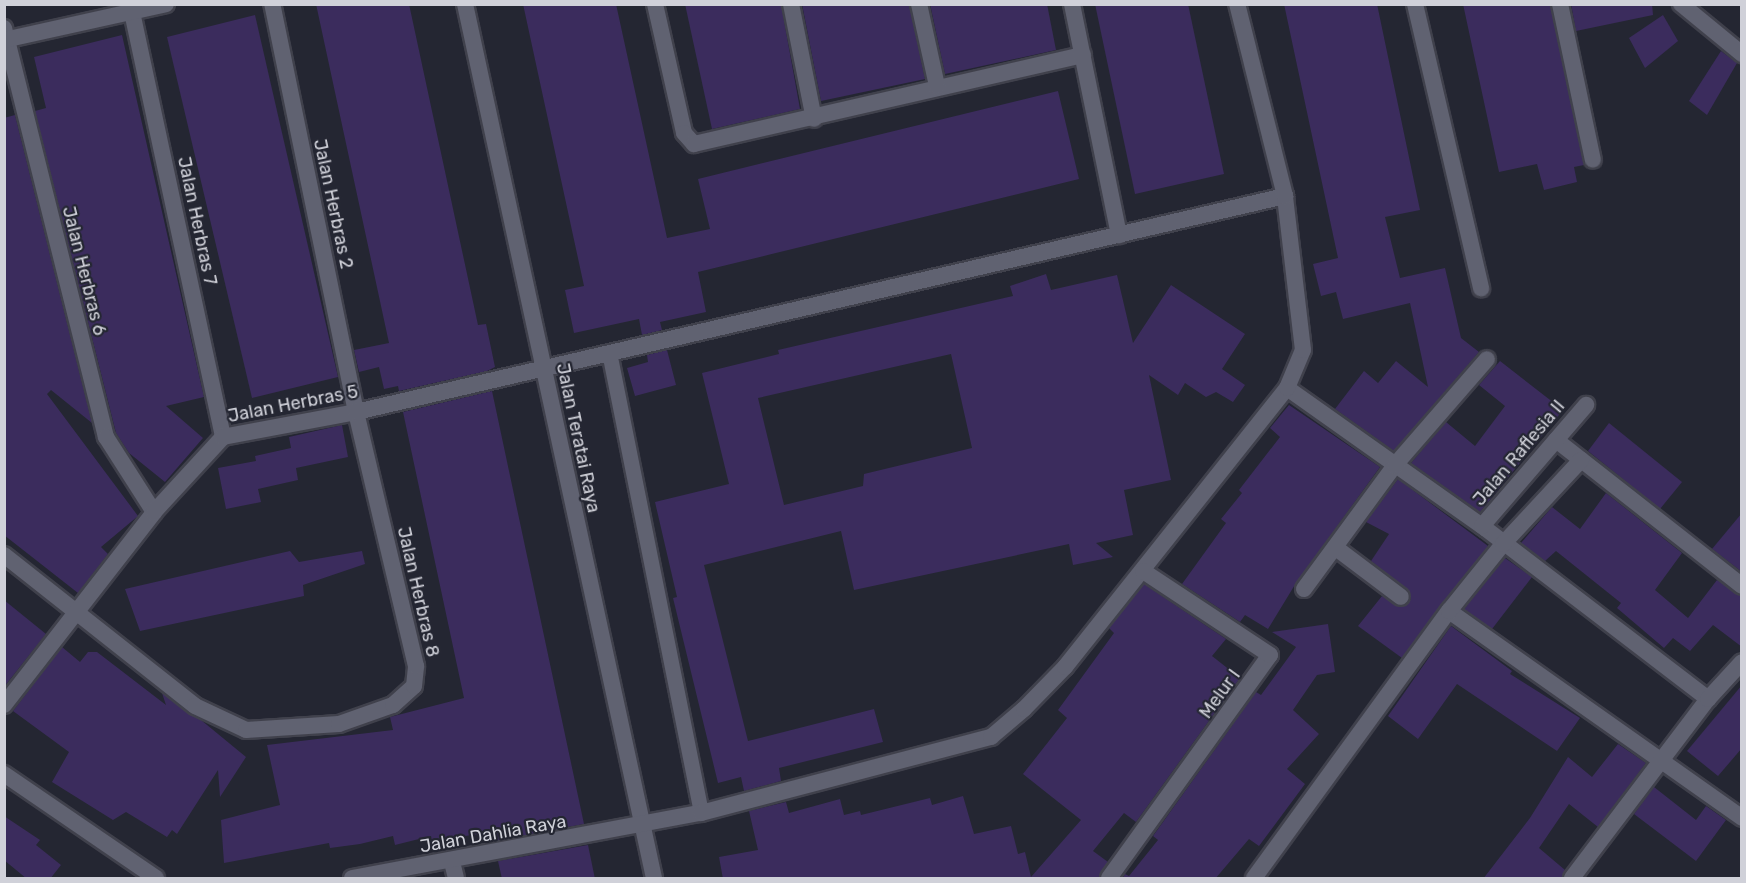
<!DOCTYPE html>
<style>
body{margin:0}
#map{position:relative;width:1746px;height:883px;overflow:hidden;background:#242632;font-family:Rubik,sans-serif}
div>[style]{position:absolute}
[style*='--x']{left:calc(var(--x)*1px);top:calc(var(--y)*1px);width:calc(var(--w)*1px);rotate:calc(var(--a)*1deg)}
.building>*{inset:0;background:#3b2c5d}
.roads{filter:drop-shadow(2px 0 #40414c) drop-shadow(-2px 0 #40414c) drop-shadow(0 2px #40414c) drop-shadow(0 -2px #40414c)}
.service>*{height:15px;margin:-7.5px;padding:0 7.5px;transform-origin:7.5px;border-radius:7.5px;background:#606271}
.minor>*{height:16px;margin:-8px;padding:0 8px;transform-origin:8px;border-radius:8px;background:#606271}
span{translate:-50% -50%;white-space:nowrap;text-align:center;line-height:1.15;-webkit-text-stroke:4.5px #242632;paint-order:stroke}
.street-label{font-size:18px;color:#d0d1d9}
.frame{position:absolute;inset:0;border:6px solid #d0d1d9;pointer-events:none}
</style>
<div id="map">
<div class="building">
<div style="clip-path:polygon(316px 4px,409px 4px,478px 325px,486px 324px,495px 367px,487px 371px,399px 391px,398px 386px,384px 389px,379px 367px,359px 372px,354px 350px,389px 343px)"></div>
<div style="clip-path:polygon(523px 4px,616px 4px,667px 238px,710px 229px,698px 179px,1058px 91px,1079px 179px,698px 272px,706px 312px,660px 322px,662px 330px,642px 335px,639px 319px,574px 333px,565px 290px,584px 286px)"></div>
<div style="clip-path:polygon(685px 4px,781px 4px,800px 109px,712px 129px)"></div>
<div style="clip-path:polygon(802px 4px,909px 4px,925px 79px,821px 101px)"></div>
<div style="clip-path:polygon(930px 4px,1047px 4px,1056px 50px,945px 74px)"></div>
<div style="clip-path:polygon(1095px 4px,1188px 4px,1224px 174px,1135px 194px)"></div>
<div style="clip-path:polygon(1284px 4px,1377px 4px,1420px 210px,1385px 217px,1400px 278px,1445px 268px,1461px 338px,1479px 352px,1394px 451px,1335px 409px,1364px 371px,1378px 383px,1396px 361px,1428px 387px,1410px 303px,1343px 319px,1336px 292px,1321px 296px,1313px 264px,1338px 258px)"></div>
<div style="clip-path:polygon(1463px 4px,1550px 4px,1584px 165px,1574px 167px,1577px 182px,1544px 190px,1537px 164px,1499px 172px)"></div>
<div style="clip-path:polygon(1571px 4px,1652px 4px,1653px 15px,1576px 31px)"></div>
<div style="clip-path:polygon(255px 15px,338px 377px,252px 398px,167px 37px)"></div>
<div style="clip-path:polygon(1663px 15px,1678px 41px,1645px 68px,1629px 38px)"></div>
<div style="clip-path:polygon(122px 35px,204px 397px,166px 406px,203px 438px,165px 482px,129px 453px,116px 433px,35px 111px,46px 108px,34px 57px)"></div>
<div style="clip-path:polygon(1721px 51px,1737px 63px,1707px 115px,1689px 101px)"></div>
<div style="clip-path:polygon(15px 115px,92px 423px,51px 390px,47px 394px,138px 516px,101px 547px,108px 554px,78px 593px,4px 535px,4px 118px)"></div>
<div style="clip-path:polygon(evenodd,1046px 274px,1051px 290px,1117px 275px,1133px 343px,1171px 285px,1245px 334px,1222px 369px,1245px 385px,1233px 402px,1216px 392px,1206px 397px,1185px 383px,1178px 395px,1149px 375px,1171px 480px,1124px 490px,1133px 535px,1096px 543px,1113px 557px,1073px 565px,1069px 544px,854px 590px,841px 531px,704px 565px,748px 741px,874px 709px,883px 742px,779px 768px,781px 781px,744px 791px,741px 777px,718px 783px,673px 598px,677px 597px,655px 502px,729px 484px,702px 373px,779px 354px,778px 350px,1013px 296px,1010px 286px,1046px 274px,951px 354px,972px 448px,864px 474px,863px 486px,784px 505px,758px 398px,951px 354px)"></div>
<div style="clip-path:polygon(667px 350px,676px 385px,635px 396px,627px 368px,648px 362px,647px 355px)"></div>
<div style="clip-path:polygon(1500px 361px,1563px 410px,1480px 512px,1411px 463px,1446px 422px,1475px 446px,1505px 406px,1479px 385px)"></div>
<div style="clip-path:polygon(492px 391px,584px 824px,494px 841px,492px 832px,432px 841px,431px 836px,395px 845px,393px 836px,360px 844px,330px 848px,329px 843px,224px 863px,221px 820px,280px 805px,267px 745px,393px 730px,390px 717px,464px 698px,403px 412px)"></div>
<div style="clip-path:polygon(1289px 405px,1380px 467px,1296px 583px,1268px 629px,1245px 615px,1240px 622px,1182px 584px,1226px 523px,1221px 519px,1242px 493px,1239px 490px,1280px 437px,1270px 428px)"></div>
<div style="clip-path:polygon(1609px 423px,1682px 482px,1660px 509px,1588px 451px)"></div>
<div style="clip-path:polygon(342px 425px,348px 457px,296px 468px,298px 480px,258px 489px,261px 502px,226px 509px,218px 468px,256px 461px,255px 456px,291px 448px,289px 437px)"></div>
<div style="clip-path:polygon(1398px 479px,1488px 546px,1402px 658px,1358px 626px,1382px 596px,1400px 607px,1411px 599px,1407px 589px,1371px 561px,1389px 534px,1366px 522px)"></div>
<div style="clip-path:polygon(1606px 493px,1682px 553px,1655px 590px,1688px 618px,1717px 580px,1742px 596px,1742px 647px,1713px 625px,1690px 651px,1673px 638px,1664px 648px,1617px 608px,1621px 603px,1556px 551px,1545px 561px,1521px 543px,1552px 507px,1580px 529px)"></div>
<div style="clip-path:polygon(1742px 513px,1742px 572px,1712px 549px)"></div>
<div style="clip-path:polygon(290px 551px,299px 562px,362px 551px,365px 564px,303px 585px,304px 596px,140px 631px,125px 589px)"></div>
<div style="clip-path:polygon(1505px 558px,1532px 577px,1492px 629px,1464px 609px)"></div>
<div style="clip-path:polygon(1144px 584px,1226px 639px,1212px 656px,1240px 678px,1136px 822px,1124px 813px,1093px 851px,1108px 862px,1099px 879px,723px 879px,719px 857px,758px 850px,749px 811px,786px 802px,789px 813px,840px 799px,844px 815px,860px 811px,861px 815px,930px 798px,932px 805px,963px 796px,974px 834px,1011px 826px,1018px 854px,1025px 852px,1031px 877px,1081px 820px,1023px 774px,1067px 718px,1058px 710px,1114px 633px,1109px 628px)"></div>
<div style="clip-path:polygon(4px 600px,46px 634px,4px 687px)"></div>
<div style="clip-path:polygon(1328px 624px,1335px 672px,1317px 675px,1293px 710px,1319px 734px,1287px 769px,1305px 784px,1259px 846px,1249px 839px,1215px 879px,1122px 879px,1125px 874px,1129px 876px,1158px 840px,1153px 836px,1256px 692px,1261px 695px,1296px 647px,1272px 632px)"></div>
<div style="clip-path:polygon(1451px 626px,1512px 671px,1510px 674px,1580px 718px,1557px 751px,1457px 684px,1418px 739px,1388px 716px)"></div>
<div style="clip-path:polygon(62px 647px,80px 662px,88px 652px,97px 652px,166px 705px,162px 693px,201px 720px,246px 757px,220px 797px,218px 770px,177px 834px,172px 830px,167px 837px,126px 812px,113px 820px,52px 782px,69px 752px,13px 711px)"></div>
<div style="clip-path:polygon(1742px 685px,1742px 748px,1718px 776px,1687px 751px)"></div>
<div style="clip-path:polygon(1618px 744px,1646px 763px,1598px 827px,1569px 804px,1539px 848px,1565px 870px,1562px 879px,1483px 879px,1530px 818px,1568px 757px,1592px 777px)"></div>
<div style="clip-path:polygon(1654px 787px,1696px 820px,1706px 806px,1726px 820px,1696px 861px,1634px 814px)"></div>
<div style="clip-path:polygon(4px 816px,40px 840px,36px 845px,61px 865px,50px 879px,27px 879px,4px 860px)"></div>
<div style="clip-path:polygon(588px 845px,595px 879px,502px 879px,498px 861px)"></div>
</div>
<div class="roads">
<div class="service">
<div style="--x:609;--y:352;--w:470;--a:78.7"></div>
</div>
<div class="minor">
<div style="--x:465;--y:4;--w:894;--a:77.8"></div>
<div style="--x:655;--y:4;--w:132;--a:77.3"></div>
<div style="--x:684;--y:133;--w:15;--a:48"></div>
<div style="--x:694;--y:144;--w:399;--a:-12.9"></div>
<div style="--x:791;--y:4;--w:117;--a:78.7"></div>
<div style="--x:919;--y:4;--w:84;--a:77.6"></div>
<div style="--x:1072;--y:4;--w:236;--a:78.5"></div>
<div style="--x:1415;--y:4;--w:292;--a:76.9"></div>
<div style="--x:1560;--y:4;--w:159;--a:78.1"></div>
<div style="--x:1681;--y:4;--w:79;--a:39.3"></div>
<div style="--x:132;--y:12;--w:435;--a:77.9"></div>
<div style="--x:4;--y:28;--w:422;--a:76"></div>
<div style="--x:106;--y:437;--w:89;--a:57.4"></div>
<div style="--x:4;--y:40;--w:166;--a:-12.5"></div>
<div style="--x:1287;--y:388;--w:244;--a:35.3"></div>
<div style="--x:1486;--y:529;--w:280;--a:37.4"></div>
<div style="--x:1556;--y:440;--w:236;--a:38.1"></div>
<div style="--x:1482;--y:526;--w:160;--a:-49.3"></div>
<div style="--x:1336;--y:548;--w:81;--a:37"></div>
<div style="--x:4;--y:555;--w:243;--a:38.3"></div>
<div style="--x:195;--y:706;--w:56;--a:25.2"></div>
<div style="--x:246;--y:730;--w:93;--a:-3.7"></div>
<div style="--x:339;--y:724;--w:57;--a:-19.4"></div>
<div style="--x:393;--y:705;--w:28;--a:-42"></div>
<div style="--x:414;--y:686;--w:20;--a:-84"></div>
<div style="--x:416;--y:666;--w:261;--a:-103.3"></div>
<div style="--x:356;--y:412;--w:417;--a:-101.6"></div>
<div style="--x:1304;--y:589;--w:154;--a:-53.7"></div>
<div style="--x:1395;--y:465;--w:140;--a:-49"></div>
<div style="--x:1449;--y:611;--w:359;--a:35.2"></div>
<div style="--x:4;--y:705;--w:244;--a:-52.1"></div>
<div style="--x:154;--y:512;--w:102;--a:-47.4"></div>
<div style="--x:223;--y:437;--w:135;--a:-10.6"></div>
<div style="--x:356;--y:412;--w:954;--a:-13.09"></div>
<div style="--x:4;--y:774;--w:184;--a:34.4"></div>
<div style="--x:452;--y:862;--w:16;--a:76"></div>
<div style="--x:352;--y:878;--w:355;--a:-10.6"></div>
<div style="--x:701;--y:813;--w:300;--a:-14.7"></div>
<div style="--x:991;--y:737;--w:43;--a:-40.3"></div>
<div style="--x:1024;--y:709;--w:59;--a:-45.7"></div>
<div style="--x:1065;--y:667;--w:357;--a:-51.5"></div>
<div style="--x:1287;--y:388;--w:41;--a:-67.2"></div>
<div style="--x:1303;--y:350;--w:155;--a:-96.7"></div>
<div style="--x:1285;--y:196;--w:198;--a:-104"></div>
<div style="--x:1109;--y:878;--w:275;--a:-54.2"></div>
<div style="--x:1270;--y:655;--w:152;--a:-146.5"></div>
<div style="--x:1254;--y:878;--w:331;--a:-53.9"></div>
<div style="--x:1449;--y:611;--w:86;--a:-51.1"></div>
<div style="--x:1503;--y:544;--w:115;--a:-47.1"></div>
<div style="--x:1572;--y:878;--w:225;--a:-52.8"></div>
<div style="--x:1708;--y:699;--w:50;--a:-47.4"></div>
</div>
</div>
<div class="street-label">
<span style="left:333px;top:204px;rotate:78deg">Jalan Herbras 2</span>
<span style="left:197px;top:221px;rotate:78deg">Jalan Herbras 7</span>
<span style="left:84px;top:271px;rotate:76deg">Jalan Herbras 6</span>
<span style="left:293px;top:404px;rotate:-11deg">Jalan Herbras 5</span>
<span style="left:578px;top:438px;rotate:78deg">Jalan Teratai Raya</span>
<span style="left:1519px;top:453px;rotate:-50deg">Jalan Raflesia II</span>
<span style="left:418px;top:592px;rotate:77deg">Jalan Herbras 8</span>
<span style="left:1220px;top:694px;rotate:-54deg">Melur I</span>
<span style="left:493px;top:834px;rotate:-10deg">Jalan Dahlia Raya</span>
</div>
<div class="frame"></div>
</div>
